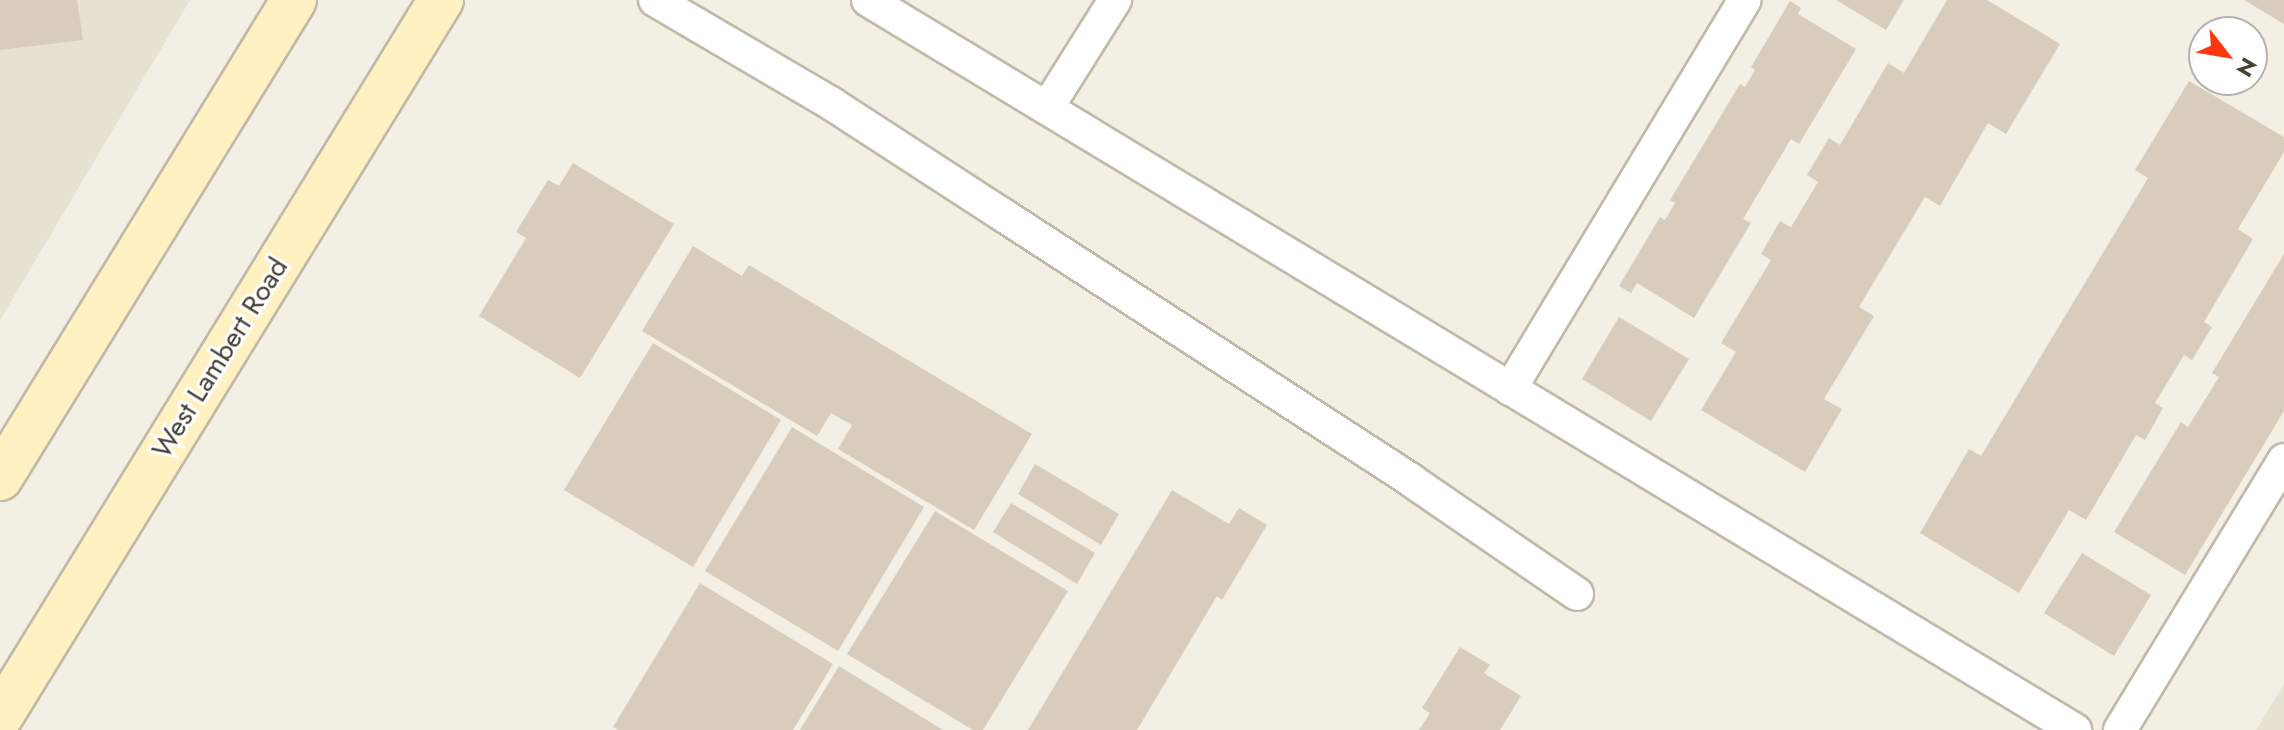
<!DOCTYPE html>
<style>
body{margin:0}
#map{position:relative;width:2284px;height:730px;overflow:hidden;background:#f3efe4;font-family:Jost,sans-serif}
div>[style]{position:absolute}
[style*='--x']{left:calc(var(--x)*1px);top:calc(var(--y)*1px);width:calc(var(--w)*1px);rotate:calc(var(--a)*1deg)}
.residential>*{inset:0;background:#e7e1d2}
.building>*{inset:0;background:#d8cdbc}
.roads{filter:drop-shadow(2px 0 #c2b9a9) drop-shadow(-2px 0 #c2b9a9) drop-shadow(0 2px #c2b9a9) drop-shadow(0 -2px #c2b9a9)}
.lane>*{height:32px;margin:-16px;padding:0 16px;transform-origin:16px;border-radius:16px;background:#fff}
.secondary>*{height:44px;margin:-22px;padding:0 22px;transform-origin:22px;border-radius:22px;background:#fff1c2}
span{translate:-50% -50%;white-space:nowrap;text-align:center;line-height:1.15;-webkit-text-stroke:6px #fff;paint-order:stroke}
.street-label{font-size:28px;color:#453f34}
.north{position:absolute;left:2188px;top:16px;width:80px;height:80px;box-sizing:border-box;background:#fff;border:2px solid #b5b2ae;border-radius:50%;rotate:121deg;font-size:22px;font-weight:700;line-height:32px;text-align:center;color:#453f34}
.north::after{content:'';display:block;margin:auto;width:28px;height:36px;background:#ff350f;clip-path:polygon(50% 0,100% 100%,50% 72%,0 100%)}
</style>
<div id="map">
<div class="residential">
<div style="clip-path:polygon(0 0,190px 0,0 320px)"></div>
<div style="clip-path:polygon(2284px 684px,2284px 730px,2256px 730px)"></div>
</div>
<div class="building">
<div style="clip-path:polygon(0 0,77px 0,83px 40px,0 50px)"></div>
<div style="clip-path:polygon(1836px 0,1904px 0,1886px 30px)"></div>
<div style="clip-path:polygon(1947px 0,1987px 0,2060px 44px,2006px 134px,1988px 123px,1940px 206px,1925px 197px,1859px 307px,1874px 316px,1824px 399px,1842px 409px,1805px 472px,1701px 410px,1736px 352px,1721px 343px,1771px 260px,1761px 254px,1780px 221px,1791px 227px,1818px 182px,1807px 175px,1829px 138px,1840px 145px,1888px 63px,1904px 73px)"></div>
<div style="clip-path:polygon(2244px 0,2284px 0,2284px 24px)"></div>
<div style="clip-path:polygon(1790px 1px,1801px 8px,1798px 14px,1856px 49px,1799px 144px,1791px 139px,1743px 219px,1751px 223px,1694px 318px,1637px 283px,1631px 293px,1619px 286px,1660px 217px,1665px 220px,1675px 203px,1670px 200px,1740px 84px,1745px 87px,1755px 70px,1751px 67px)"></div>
<div style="clip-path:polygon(2189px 81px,2284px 137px,2284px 152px,2238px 229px,2253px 239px,2204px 322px,2212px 327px,2192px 360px,2184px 355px,2155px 403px,2163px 408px,2145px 440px,2136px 435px,2086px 520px,2069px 510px,2019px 593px,1920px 533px,1969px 449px,1981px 456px,2148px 178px,2135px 170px)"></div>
<div style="clip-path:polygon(573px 163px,674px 224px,580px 378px,479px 316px,526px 238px,516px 232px,548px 180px,559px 186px)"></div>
<div style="clip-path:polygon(693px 246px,742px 276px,749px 265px,1032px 434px,974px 530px,838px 449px,852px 425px,831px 413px,817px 436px,642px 331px)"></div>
<div style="clip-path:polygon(2284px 254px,2284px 411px,2185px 575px,2114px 532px,2181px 422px,2188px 427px,2219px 377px,2212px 373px)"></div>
<div style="clip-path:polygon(1619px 317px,1689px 359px,1651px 421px,1582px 379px)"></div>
<div style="clip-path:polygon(653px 343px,781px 420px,693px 567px,564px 490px)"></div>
<div style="clip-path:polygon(792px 427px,924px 507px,838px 651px,705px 571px)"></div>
<div style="clip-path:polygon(1035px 464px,1119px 514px,1101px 545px,1018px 494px)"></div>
<div style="clip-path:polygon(1172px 490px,1229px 524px,1239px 508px,1267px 525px,1222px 600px,1217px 596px,1137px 730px,1028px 730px)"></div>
<div style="clip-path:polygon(1011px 503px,1095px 553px,1077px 584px,993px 532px)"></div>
<div style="clip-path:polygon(935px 511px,1068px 591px,983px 730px,973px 730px,847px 654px)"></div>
<div style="clip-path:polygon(2082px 553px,2151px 595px,2114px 656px,2044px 613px)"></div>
<div style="clip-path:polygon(700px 583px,833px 664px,793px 730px,619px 730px,613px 727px)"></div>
<div style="clip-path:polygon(1460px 647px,1490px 665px,1484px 673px,1521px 696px,1500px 730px,1419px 730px,1430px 713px,1422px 708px)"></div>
<div style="clip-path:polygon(839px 666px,943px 730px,800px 730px)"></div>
</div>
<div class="roads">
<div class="lane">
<div style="--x:655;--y:0;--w:205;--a:30.4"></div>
<div style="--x:832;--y:104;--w:204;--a:33"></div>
<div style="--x:1003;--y:215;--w:488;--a:33"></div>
<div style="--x:1412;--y:481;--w:200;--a:34.4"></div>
<div style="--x:868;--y:0;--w:1411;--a:31.17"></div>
<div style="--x:1047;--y:108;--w:128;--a:-57.8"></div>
<div style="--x:1510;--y:389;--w:454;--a:-58.9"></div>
<div style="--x:2120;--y:730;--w:316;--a:-58.7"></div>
</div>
<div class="secondary">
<div style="--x:0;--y:478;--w:561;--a:-58.41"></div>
<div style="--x:0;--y:717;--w:842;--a:-58.41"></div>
</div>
</div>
<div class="street-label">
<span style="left:220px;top:358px;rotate:-58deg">West Lambert Road</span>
</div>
<div class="north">N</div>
</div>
